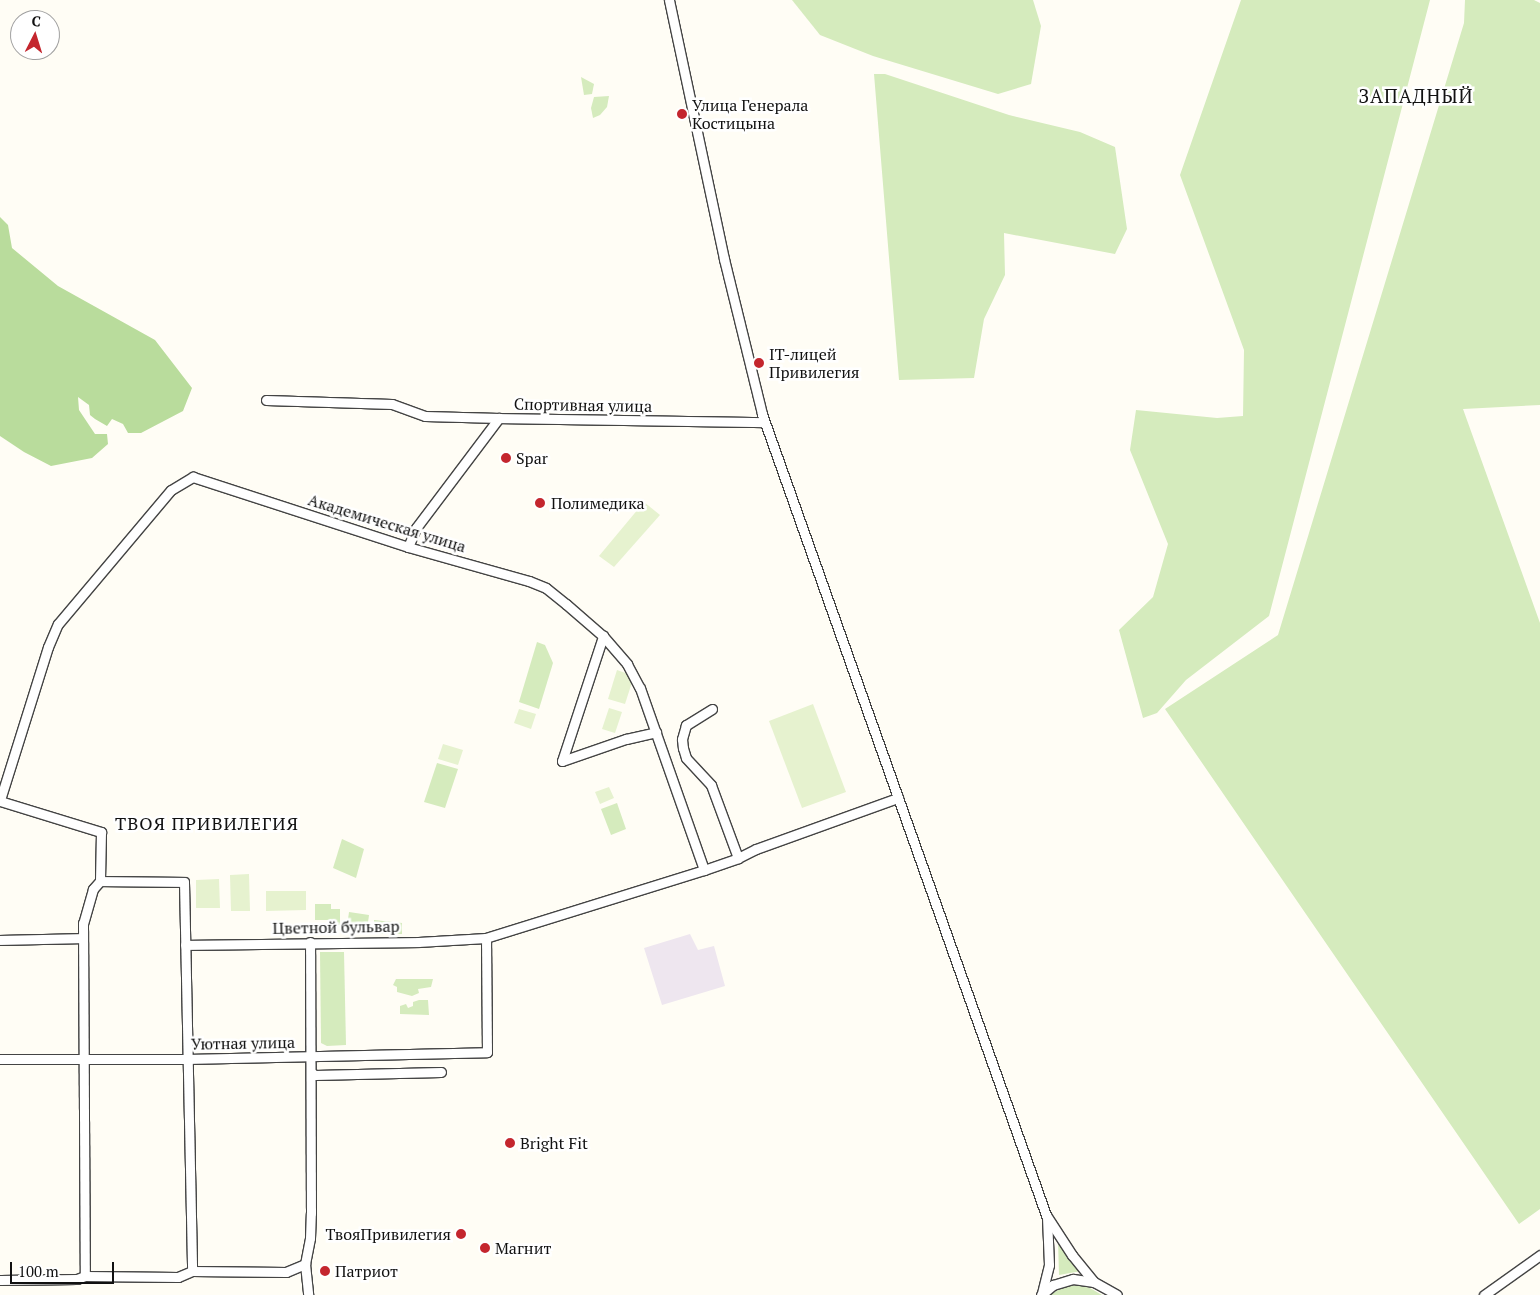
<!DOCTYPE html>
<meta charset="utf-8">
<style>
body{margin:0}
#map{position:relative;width:1540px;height:1295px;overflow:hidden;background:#fffdf5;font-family:"PT Serif",serif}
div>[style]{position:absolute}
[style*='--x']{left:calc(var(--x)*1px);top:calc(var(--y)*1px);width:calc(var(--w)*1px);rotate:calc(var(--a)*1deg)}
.industrial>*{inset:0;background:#eee6ef}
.green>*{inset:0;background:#d5ebbd}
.forest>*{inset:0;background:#b9dc9c}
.pitch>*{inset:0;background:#e6f2cf}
.roads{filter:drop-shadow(1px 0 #444) drop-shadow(-1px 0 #444) drop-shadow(0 1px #444) drop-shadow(0 -1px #444)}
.minor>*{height:9px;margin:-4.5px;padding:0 4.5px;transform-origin:4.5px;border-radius:4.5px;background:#fff}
.dots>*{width:14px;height:14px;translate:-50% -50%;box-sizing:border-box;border:2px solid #fff;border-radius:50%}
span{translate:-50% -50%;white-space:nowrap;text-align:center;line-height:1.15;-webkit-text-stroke:5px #fff;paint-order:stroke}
.poi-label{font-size:16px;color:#111}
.left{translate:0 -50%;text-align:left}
.right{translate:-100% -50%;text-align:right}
.street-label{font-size:16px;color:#111}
.neighbourhood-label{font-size:18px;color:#111;letter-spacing:1px}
.quarter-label{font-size:19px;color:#111;letter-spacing:1px}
.north{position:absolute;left:10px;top:10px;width:50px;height:50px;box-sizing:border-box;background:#fff;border:1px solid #a0a0a0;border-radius:50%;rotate:5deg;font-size:14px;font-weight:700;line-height:20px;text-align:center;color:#111}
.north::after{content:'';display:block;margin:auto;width:18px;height:22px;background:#c4262e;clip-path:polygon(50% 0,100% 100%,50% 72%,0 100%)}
.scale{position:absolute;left:10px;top:1262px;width:104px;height:22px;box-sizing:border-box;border:2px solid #111;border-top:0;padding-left:6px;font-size:15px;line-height:18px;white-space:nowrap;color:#111;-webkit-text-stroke:4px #fff;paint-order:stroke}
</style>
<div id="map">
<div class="industrial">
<div style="clip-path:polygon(690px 934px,698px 950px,714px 946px,725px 986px,662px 1005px,644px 948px)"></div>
</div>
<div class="green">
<div style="clip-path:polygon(792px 0,1033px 0,1041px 26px,1031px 84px,998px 94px,873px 56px,820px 35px)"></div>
<div style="clip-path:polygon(1241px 0,1430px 0,1269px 616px,1186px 680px,1157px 713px,1143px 718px,1119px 630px,1153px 597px,1168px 544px,1130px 450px,1136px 410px,1217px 418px,1243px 416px,1244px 350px,1180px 175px)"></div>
<div style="clip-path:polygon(1465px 0,1534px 0,1540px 3px,1540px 405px,1463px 409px,1540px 623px,1540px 1209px,1519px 1224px,1165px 709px,1278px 635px,1464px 23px)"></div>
<div style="clip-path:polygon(874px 74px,885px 74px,1009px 115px,1080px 132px,1115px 147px,1127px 229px,1115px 254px,1004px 233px,1005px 275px,984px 319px,974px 378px,899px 380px)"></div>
<div style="clip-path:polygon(581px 77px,594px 84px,592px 94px,584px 95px)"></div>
<div style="clip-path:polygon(609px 96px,607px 107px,600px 115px,593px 118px,591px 108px,594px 97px)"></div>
<div style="clip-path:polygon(537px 642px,545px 645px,553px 663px,539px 709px,519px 702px)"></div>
<div style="clip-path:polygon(437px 763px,458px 769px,445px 808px,424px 802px)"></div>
<div style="clip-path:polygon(617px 803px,626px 829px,611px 835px,601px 809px)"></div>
<div style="clip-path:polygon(342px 839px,364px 849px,356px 878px,333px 868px)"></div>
<div style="clip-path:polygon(315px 904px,331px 904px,331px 909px,340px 909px,340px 925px,331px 925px,330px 920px,315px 920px)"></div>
<div style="clip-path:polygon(349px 912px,369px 915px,367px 930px,347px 927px)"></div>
<div style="clip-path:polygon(374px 920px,402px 923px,402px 934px,374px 934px)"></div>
<div style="clip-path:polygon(320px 952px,344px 952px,346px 1045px,327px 1046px,321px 1043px)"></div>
<div style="clip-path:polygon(396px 979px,433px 979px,431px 987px,418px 989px,419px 993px,412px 996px,397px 992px,397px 987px,393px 985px)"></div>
<div style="clip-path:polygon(419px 1000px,428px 1000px,429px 1015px,400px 1014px,400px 1006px,406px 1004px,408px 1008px,413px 1006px,413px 1002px)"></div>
<div style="clip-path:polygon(1058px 1240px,1081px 1271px,1059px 1275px)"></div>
<div style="clip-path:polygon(1077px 1285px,1090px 1288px,1102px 1295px,1049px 1295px,1064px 1287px)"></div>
</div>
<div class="forest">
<div style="clip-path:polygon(0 217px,8px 225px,12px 248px,58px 286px,155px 340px,192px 388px,183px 411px,141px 433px,128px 433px,123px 424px,112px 419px,107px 426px,95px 419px,90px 415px,89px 405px,78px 397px,79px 410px,95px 434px,107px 434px,108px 444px,92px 458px,51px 466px,24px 452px,0 436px)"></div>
</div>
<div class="pitch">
<div style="clip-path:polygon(644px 502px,660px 515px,614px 567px,599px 556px)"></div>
<div style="clip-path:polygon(617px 670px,634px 676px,625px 704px,608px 699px)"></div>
<div style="clip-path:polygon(813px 704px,846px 792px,802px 808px,769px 721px)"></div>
<div style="clip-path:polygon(609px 708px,622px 712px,615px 733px,602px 729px)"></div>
<div style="clip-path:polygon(519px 709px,536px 714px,531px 729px,514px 723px)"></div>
<div style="clip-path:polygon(443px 744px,463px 750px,458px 765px,438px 759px)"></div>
<div style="clip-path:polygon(609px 787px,614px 798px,600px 804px,595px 792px)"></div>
<div style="clip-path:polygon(249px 874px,250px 911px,231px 911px,230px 875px)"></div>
<div style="clip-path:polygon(219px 879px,220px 908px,196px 908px,196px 880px)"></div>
<div style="clip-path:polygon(266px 891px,306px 891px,306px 910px,266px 911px)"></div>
</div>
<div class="roads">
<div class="minor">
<div style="--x:669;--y:0;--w:265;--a:78"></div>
<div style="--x:724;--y:259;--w:160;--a:76.2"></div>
<div style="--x:762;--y:414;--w:850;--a:70.48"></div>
<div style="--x:1046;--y:1215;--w:48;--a:57"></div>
<div style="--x:1072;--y:1255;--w:35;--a:51"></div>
<div style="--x:266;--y:400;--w:126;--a:1.8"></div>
<div style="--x:392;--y:404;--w:35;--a:20"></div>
<div style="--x:425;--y:416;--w:74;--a:1.5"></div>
<div style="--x:408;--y:547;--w:21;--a:-67"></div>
<div style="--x:416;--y:528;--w:138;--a:-53"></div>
<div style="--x:499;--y:418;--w:265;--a:0.9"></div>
<div style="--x:712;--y:709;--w:31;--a:148"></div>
<div style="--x:686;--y:725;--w:15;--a:106"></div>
<div style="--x:682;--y:739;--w:9;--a:84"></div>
<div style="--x:683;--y:748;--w:10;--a:73"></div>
<div style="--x:686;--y:758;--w:37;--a:47"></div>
<div style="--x:711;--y:785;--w:78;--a:69.7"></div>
<div style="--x:562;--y:761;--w:132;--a:-71.8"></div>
<div style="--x:562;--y:761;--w:68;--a:-19"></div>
<div style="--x:626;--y:739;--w:31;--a:-13"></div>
<div style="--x:0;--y:800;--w:160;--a:-72.6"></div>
<div style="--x:48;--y:647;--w:25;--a:-67"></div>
<div style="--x:58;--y:624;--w:175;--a:-49.9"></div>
<div style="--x:171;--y:490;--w:26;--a:-31"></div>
<div style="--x:193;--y:477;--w:226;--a:18"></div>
<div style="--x:408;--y:547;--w:126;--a:15.7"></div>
<div style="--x:529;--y:581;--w:18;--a:22"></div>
<div style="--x:546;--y:588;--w:26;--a:39"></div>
<div style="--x:566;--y:604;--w:49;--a:40.9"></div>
<div style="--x:603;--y:636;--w:37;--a:49"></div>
<div style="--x:627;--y:664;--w:27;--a:62"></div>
<div style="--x:640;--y:688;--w:193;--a:70.6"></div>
<div style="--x:704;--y:870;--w:228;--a:162.7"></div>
<div style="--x:486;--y:938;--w:68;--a:176.6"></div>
<div style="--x:418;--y:942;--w:233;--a:179.3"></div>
<div style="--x:0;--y:801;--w:106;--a:17.1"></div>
<div style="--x:101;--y:832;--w:49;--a:91.2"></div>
<div style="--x:100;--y:881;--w:11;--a:131"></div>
<div style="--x:93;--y:889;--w:35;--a:106"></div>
<div style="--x:83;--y:923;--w:353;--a:89.7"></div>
<div style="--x:704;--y:870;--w:36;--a:-19"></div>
<div style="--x:738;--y:858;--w:20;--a:-27"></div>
<div style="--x:756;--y:849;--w:151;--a:-19.8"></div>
<div style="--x:100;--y:881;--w:84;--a:0.7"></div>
<div style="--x:184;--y:882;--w:389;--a:88.8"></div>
<div style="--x:0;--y:940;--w:82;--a:-1.4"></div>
<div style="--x:0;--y:1059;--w:186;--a:0"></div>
<div style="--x:186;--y:1059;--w:301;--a:-1.3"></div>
<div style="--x:487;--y:1052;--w:114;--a:-90.5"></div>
<div style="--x:311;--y:1072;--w:5;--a:37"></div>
<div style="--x:315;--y:1075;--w:126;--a:-1.4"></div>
<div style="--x:305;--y:1264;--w:31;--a:84"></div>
<div style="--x:0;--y:1280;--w:77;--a:-0.7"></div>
<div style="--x:77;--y:1279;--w:9;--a:-21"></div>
<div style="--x:85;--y:1276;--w:93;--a:0.6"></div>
<div style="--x:178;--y:1277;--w:15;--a:-23"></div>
<div style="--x:192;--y:1271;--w:94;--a:0.6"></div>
<div style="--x:286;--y:1272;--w:21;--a:-23"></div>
<div style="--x:305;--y:1264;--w:26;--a:-79"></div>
<div style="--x:310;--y:1238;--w:25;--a:-88"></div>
<div style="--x:311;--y:1213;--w:271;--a:-90.2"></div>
<div style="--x:1042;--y:1293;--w:29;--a:-76"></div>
<div style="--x:1049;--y:1265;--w:47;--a:-92.4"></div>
<div style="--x:1041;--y:1295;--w:16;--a:-40"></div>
<div style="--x:1053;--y:1285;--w:21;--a:-17"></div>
<div style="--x:1073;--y:1279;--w:21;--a:8"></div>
<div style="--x:1094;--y:1282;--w:26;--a:29"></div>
<div style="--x:1484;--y:1295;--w:69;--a:-35.5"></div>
</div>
</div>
<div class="dots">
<div style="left:682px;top:114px;background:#c4262e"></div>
<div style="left:759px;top:363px;background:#c4262e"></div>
<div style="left:506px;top:458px;background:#c4262e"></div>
<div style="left:540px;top:503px;background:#c4262e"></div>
<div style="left:510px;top:1143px;background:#c4262e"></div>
<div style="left:461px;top:1234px;background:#c4262e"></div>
<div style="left:485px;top:1248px;background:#c4262e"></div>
<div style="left:325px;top:1271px;background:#c4262e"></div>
</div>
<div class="poi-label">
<span class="left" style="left:692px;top:114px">Улица Генерала<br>Костицына</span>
<span class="left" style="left:769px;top:363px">IT-лицей<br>Привилегия</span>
<span class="left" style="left:516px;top:458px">Spar</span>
<span class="left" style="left:551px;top:503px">Полимедика</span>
<span class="left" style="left:520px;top:1143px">Bright Fit</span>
<span class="right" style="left:451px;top:1234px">ТвояПривилегия</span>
<span class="left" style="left:495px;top:1248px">Магнит</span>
<span class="left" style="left:335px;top:1271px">Патриот</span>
</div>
<div class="street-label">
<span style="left:583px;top:405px;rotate:1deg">Спортивная улица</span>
<span style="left:387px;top:523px;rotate:17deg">Академическая улица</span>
<span style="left:336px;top:927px;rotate:-1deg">Цветной бульвар</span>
<span style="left:243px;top:1043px;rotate:-1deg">Уютная улица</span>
</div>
<div class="neighbourhood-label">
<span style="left:207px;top:823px">ТВОЯ ПРИВИЛЕГИЯ</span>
</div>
<div class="quarter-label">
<span style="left:1416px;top:96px">ЗАПАДНЫЙ</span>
</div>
<div class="north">С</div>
<div class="scale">100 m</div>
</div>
